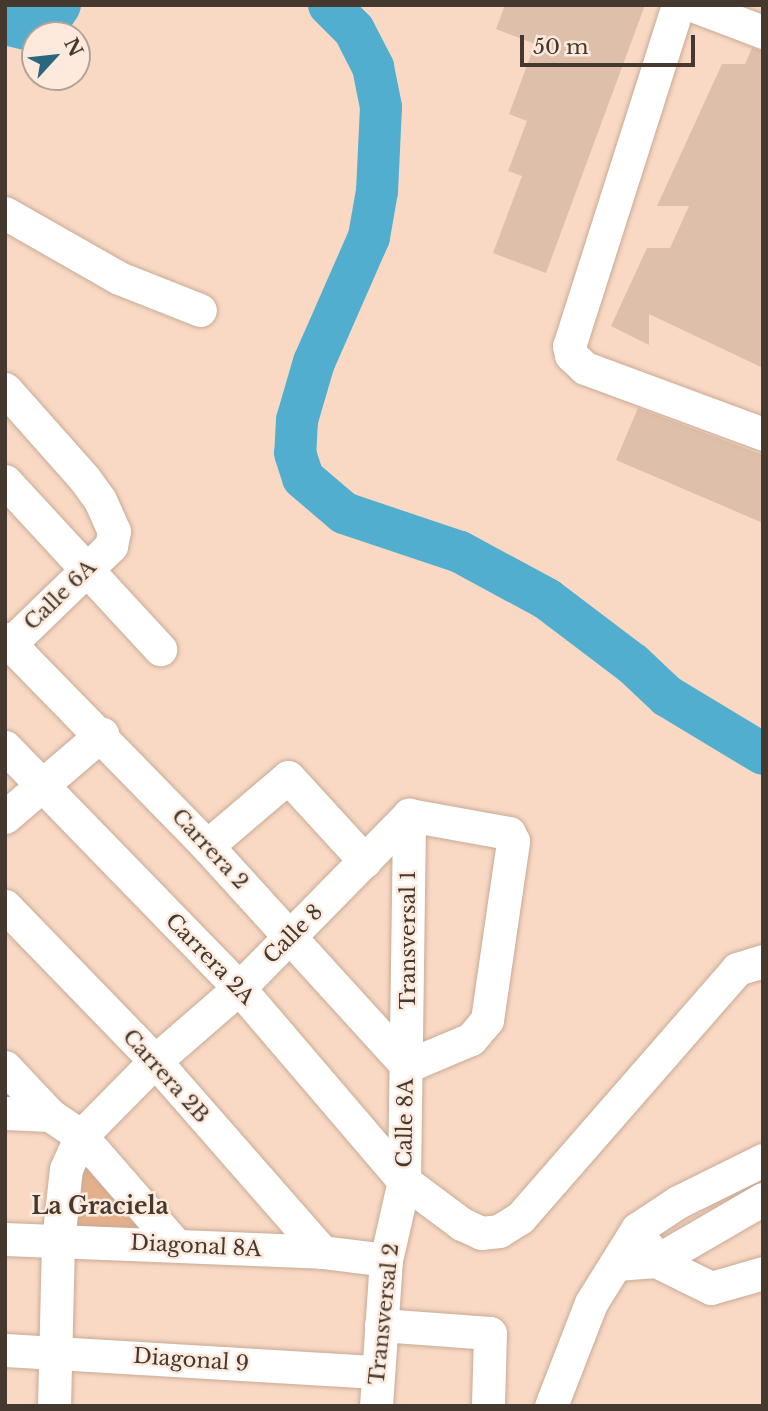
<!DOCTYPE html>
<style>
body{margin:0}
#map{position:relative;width:768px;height:1411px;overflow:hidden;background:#f9d9c4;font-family:"Libre Baskerville",serif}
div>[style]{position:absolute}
.green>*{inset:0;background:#e4b08c}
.river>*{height:42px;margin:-21px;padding:0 21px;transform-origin:21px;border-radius:21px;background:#51aecf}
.building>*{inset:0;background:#debfaa}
.roads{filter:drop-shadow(0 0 2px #c8aa95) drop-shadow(0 0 2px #c8aa95)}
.minor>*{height:33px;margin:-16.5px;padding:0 16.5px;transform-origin:16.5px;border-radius:16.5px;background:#fff}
span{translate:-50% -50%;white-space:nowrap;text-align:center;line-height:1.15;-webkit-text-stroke:5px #fdeadc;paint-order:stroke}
.street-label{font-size:21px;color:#44382f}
.neighbourhood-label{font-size:23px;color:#44382f;font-weight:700}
.frame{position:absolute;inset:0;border:7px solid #44382f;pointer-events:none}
.north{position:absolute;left:21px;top:21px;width:70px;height:70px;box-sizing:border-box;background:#fdeadc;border:2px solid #b3a397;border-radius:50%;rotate:63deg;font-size:19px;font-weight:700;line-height:28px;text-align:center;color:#44382f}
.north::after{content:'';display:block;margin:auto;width:24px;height:32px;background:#28677d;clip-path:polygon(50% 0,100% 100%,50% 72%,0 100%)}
.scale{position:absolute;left:520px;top:35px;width:175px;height:32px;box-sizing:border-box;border:4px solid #44382f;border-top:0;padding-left:9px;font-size:21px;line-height:24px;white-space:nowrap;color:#44382f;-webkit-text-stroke:5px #fdeadc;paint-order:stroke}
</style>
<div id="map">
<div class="green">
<i style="clip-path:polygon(81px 1136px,175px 1244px,58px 1241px)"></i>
</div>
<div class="river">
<i style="left:329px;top:5px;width:35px;rotate:45deg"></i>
<i style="left:354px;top:30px;width:42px;rotate:62.8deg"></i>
<i style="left:373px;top:67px;width:41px;rotate:78.7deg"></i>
<i style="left:381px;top:107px;width:84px;rotate:92.7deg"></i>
<i style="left:377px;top:191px;width:47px;rotate:99.9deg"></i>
<i style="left:369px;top:237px;width:137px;rotate:113.7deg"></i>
<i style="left:314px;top:362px;width:60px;rotate:106.3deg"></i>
<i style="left:297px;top:420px;width:33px;rotate:93deg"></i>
<i style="left:295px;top:453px;width:26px;rotate:72deg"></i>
<i style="left:303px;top:478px;width:54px;rotate:40.5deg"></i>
<i style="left:344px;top:513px;width:122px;rotate:18.6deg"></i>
<i style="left:460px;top:552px;width:99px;rotate:28.4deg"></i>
<i style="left:547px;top:599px;width:108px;rotate:37.1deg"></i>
<i style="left:633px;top:664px;width:47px;rotate:43.3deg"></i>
<i style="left:667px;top:696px;width:112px;rotate:31.1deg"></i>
<i style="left:5px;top:24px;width:23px;rotate:13deg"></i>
<i style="left:27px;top:29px;width:28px;rotate:-26deg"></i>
<i style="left:52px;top:17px;width:14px;rotate:-56deg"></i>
</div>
<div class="building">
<i style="clip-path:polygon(505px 5px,645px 5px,546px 273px,493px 253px,522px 176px,508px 171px,527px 121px,509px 114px,535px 44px,496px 29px)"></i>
<i style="clip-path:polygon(752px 48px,763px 51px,763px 368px,649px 314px,649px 345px,611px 326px,647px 248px,670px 248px,689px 206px,657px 206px,722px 64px,745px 64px)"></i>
<i style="clip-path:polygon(638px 408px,763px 455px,763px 523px,616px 460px)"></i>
</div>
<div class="roads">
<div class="minor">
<i style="left:678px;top:5px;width:358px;rotate:107.7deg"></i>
<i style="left:569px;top:346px;width:9px;rotate:77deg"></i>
<i style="left:571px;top:355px;width:19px;rotate:43deg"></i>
<i style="left:585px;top:368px;width:190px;rotate:20.3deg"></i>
<i style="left:692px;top:5px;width:76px;rotate:20.8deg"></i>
<i style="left:5px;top:213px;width:131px;rotate:29.7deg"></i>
<i style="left:119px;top:278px;width:87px;rotate:21.6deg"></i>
<i style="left:5px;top:389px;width:119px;rotate:48.4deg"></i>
<i style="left:84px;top:478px;width:27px;rotate:54deg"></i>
<i style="left:100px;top:500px;width:34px;rotate:66deg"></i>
<i style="left:114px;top:531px;width:15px;rotate:101deg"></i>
<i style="left:111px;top:546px;width:141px;rotate:135.9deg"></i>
<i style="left:5px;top:481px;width:229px;rotate:47.3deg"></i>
<i style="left:5px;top:639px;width:289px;rotate:45.7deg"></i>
<i style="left:207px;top:846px;width:297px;rotate:47.7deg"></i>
<i style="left:5px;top:747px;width:336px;rotate:45.8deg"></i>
<i style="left:239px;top:988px;width:254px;rotate:49.5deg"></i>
<i style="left:404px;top:1181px;width:72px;rotate:36.6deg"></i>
<i style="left:462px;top:1224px;width:21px;rotate:25deg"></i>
<i style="left:481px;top:1233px;width:18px;rotate:-6deg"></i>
<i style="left:499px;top:1231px;width:25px;rotate:-32deg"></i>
<i style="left:520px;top:1218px;width:330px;rotate:-48.9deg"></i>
<i style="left:737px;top:969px;width:27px;rotate:-17deg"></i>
<i style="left:5px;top:817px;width:128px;rotate:-40.6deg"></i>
<i style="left:207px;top:846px;width:106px;rotate:-40.4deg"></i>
<i style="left:288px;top:777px;width:114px;rotate:47.5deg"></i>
<i style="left:5px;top:906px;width:216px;rotate:45.9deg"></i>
<i style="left:155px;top:1061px;width:254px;rotate:48.8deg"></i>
<i style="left:407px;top:1066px;width:69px;rotate:-22.9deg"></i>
<i style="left:471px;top:1039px;width:25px;rotate:-50deg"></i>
<i style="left:487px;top:1020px;width:181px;rotate:-81.7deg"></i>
<i style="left:513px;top:841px;width:9px;rotate:-117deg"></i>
<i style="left:509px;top:833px;width:102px;rotate:-169.8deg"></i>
<i style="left:5px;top:1067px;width:66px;rotate:46.8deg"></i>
<i style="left:50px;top:1115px;width:37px;rotate:34deg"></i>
<i style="left:81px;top:1136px;width:143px;rotate:49deg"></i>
<i style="left:5px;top:1113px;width:45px;rotate:2.5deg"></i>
<i style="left:5px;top:1239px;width:317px;rotate:2.3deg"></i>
<i style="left:322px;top:1252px;width:64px;rotate:7.1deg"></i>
<i style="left:648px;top:1247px;width:16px;rotate:60deg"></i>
<i style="left:656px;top:1261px;width:61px;rotate:26.1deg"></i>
<i style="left:711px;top:1288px;width:54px;rotate:-16.1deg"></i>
<i style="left:616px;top:1264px;width:40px;rotate:-4.3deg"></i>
<i style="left:656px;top:1261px;width:124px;rotate:-30.1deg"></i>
<i style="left:381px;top:1325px;width:109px;rotate:4.2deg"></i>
<i style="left:490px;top:1333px;width:73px;rotate:91.6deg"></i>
<i style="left:5px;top:1350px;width:373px;rotate:3.4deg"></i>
<i style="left:54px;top:1406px;width:165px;rotate:-88.6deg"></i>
<i style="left:58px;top:1241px;width:72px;rotate:-83.7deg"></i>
<i style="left:66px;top:1169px;width:36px;rotate:-66deg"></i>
<i style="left:81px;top:1136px;width:105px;rotate:-45.4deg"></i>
<i style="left:155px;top:1061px;width:111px;rotate:-41deg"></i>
<i style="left:239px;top:988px;width:243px;rotate:-45.5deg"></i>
<i style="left:376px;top:1406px;width:146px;rotate:-86.1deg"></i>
<i style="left:386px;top:1260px;width:81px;rotate:-77.2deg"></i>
<i style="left:404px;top:1181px;width:366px;rotate:-89.2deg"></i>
<i style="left:551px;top:1406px;width:110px;rotate:-68.8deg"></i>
<i style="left:591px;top:1303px;width:87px;rotate:-58.1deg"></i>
<i style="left:637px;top:1229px;width:49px;rotate:-33.4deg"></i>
<i style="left:678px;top:1202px;width:95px;rotate:-26.3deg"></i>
</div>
</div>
<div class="street-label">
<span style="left:60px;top:595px;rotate:-44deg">Calle 6A</span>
<span style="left:210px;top:849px;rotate:47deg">Carrera 2</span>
<span style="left:293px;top:934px;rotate:-45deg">Calle 8</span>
<span style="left:408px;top:940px;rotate:-90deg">Transversal 1</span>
<span style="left:210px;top:959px;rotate:46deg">Carrera 2A</span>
<span style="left:166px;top:1076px;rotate:48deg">Carrera 2B</span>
<span style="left:405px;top:1123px;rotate:-89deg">Calle 8A</span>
<span style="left:196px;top:1246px;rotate:3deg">Diagonal 8A</span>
<span style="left:384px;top:1314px;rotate:-84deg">Transversal 2</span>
<span style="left:191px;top:1360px;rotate:4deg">Diagonal 9</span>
</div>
<div class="neighbourhood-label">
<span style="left:100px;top:1206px">La Graciela</span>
</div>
<div class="frame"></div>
<div class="north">N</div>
<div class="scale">50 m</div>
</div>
